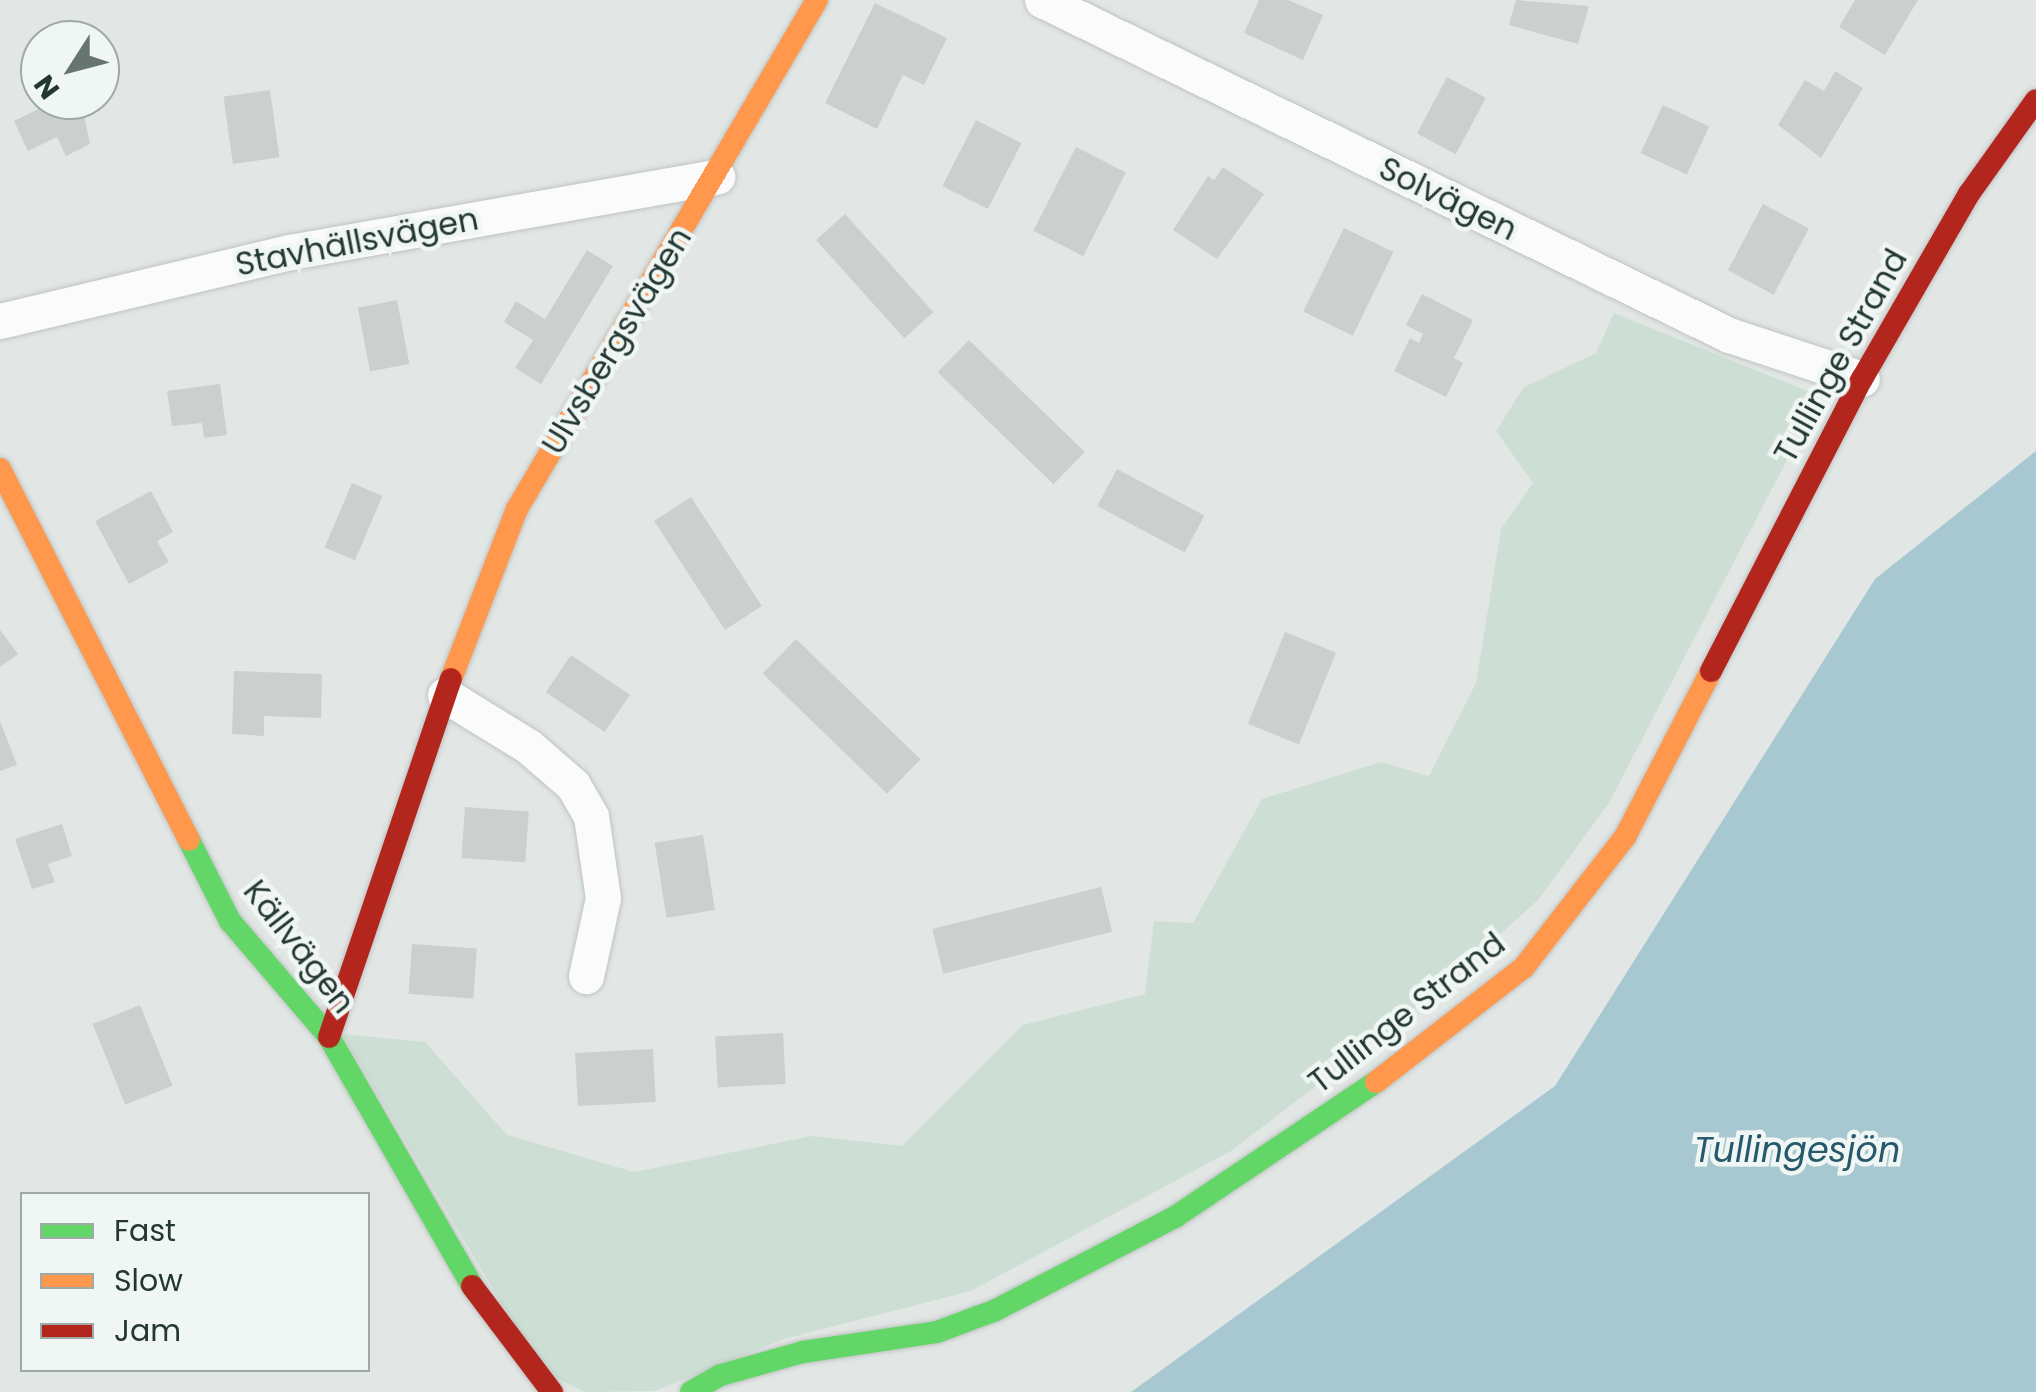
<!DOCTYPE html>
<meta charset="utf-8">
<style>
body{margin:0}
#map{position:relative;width:2036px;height:1392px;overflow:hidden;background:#e2e7e5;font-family:Poppins,sans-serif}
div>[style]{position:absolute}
.green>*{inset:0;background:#cddfd4}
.water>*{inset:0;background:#a8c8d1}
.building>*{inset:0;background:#cbd0ce;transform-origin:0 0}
.roads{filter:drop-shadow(0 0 2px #bfc4c2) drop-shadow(0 0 2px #bfc4c2)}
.street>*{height:35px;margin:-17.5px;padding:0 17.5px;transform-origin:17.5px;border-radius:17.5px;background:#fbfbfb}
.fast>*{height:22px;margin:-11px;padding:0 11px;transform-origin:11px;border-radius:11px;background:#63d668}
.slow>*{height:22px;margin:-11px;padding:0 11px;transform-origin:11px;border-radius:11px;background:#ff974d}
.jam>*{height:22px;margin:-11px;padding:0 11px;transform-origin:11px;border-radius:11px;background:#b3261e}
span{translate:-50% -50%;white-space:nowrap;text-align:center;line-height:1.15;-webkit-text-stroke:9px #f0f6f4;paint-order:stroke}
.street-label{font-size:32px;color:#233733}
.water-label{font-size:35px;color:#25596b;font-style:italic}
.legend{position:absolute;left:20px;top:1192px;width:350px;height:180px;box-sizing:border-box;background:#f0f6f4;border:2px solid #9eaaa7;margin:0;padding:12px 18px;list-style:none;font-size:30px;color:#233733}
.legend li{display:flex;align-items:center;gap:20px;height:50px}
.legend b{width:50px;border:2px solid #9eaaa7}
.north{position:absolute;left:20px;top:20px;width:100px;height:100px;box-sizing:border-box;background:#f0f6f4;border:2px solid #9eaaa7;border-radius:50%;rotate:234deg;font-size:28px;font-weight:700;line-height:40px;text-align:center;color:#233733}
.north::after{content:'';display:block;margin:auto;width:35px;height:45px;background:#667571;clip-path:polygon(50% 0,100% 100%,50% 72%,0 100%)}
</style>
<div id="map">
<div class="green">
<i style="clip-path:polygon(1614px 313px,1820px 396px,1609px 803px,1538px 900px,1422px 1005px,1231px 1151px,971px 1291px,784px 1339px,655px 1391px,584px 1392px,541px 1370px,342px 1034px,425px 1042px,507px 1135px,634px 1172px,812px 1136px,902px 1146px,1023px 1025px,1145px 994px,1154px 921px,1193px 923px,1262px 799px,1381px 762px,1429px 776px,1476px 683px,1501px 529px,1533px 483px,1496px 431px,1524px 387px,1596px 353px)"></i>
</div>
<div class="water">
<i style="clip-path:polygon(2036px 451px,2036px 1392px,1131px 1392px,1555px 1086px,1875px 579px)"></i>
</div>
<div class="building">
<i style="clip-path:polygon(1259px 0,1288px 0,1323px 15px,1303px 60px,1244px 33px)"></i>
<i style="clip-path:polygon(1516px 0,1589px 6px,1578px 44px,1509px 25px)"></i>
<i style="clip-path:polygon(1855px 0,1918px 0,1885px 55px,1839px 27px)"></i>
<i style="clip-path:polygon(875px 3px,947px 38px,924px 85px,903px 75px,877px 129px,825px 103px)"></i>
<i style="clip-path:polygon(1835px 71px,1863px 88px,1821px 158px,1778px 125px,1805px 80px,1824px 91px)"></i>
<i style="left:1447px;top:77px;width:44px;height:64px;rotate:28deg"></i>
<i style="left:270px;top:90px;width:68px;height:47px;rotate:82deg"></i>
<i style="clip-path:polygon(57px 100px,69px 100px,74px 109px,82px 106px,90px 144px,66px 156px,57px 137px,28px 151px,14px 121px)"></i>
<i style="left:1663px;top:105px;width:51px;height:53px;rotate:25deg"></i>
<i style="left:976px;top:120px;width:51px;height:74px;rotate:27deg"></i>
<i style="left:1076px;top:147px;width:56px;height:94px;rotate:27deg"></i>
<i style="clip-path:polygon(1223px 167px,1264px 194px,1217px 259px,1173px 230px,1208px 176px,1214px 180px)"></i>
<i style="left:1763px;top:204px;width:52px;height:75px;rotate:28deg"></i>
<i style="left:845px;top:214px;width:132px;height:39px;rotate:48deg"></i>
<i style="left:1344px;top:228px;width:55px;height:93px;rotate:26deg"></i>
<i style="clip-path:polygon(587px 250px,613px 266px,541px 384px,515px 368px,533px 340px,504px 322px,516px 301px,545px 319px)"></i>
<i style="clip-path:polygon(1422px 294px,1473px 320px,1454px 358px,1463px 363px,1446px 397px,1394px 371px,1410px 338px,1419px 343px,1423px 334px,1406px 325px)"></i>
<i style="left:397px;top:300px;width:65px;height:40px;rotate:79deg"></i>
<i style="left:969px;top:340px;width:161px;height:45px;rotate:44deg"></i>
<i style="clip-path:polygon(220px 384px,227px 435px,204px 438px,202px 423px,172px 426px,167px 391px)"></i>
<i style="left:1117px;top:469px;width:99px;height:42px;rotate:28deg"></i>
<i style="left:352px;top:483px;width:33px;height:70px;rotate:23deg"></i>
<i style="clip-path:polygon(151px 491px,173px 532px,157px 541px,169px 562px,129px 584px,95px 521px)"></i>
<i style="left:691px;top:497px;width:130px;height:44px;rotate:57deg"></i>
<i style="clip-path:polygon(0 630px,18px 654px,0 667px)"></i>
<i style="left:1285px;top:632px;width:55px;height:99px;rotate:22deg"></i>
<i style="left:796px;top:639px;width:173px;height:48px;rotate:44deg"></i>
<i style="left:571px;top:655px;width:71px;height:45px;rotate:34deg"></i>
<i style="clip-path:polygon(234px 671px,322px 674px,321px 718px,264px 716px,264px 736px,232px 734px)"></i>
<i style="clip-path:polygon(0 721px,17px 765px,0 771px)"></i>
<i style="left:465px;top:807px;width:64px;height:51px;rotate:4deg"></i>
<i style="clip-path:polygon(62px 824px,72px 856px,48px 864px,55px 882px,32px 889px,15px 839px)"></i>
<i style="left:703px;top:835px;width:76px;height:49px;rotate:81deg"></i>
<i style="left:1101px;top:887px;width:46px;height:174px;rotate:76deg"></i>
<i style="left:412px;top:944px;width:65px;height:50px;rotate:4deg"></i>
<i style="left:140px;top:1005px;width:87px;height:51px;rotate:68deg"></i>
<i style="left:783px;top:1033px;width:51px;height:68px;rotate:87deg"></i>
<i style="left:653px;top:1049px;width:53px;height:78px;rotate:87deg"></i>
</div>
<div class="roads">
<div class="street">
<i style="left:1042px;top:0;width:764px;rotate:26deg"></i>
<i style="left:1729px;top:335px;width:140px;rotate:18.3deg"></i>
<i style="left:0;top:321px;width:298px;rotate:-13.4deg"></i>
<i style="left:290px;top:252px;width:434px;rotate:-10deg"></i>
<i style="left:445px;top:695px;width:97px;rotate:31.6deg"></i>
<i style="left:528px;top:746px;width:60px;rotate:40.9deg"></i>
<i style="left:573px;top:785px;width:36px;rotate:60deg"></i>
<i style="left:591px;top:816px;width:83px;rotate:81.7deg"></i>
<i style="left:603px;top:898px;width:80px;rotate:102.3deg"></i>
</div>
<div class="fast">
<i style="left:189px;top:840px;width:91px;rotate:63.2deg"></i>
<i style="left:230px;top:921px;width:153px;rotate:49.5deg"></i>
<i style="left:329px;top:1037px;width:287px;rotate:60.1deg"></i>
<i style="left:691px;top:1392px;width:34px;rotate:-30deg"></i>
<i style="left:721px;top:1375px;width:85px;rotate:-15.7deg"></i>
<i style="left:803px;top:1352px;width:135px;rotate:-8.5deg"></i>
<i style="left:937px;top:1332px;width:63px;rotate:-20.4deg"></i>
<i style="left:996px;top:1310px;width:202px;rotate:-27.5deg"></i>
<i style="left:1175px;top:1217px;width:242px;rotate:-33.9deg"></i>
</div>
<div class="slow">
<i style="left:0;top:469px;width:416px;rotate:63deg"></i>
<i style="left:451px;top:679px;width:182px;rotate:-68.8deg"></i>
<i style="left:517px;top:509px;width:591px;rotate:-59.49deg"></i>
<i style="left:1376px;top:1082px;width:187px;rotate:-37.8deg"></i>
<i style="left:1524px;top:967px;width:165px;rotate:-52.2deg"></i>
<i style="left:1625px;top:837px;width:187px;rotate:-62.6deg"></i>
</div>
<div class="jam">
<i style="left:1711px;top:671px;width:329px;rotate:-62.7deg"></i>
<i style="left:1862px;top:379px;width:214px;rotate:-60deg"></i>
<i style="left:1969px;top:194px;width:115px;rotate:-54.5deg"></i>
<i style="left:329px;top:1037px;width:378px;rotate:-71.2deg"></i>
<i style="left:472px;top:1286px;width:133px;rotate:53deg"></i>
</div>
</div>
<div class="street-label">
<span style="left:1448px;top:199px;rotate:26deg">Solvägen</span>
<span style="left:357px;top:242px;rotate:-11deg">Stavhällsvägen</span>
<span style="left:617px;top:341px;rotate:-59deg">Ulvsbergsvägen</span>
<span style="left:1841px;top:356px;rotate:-61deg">Tullinge Strand</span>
<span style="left:299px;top:947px;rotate:52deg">Källvägen</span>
<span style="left:1407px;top:1013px;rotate:-38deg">Tullinge Strand</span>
</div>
<div class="water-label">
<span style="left:1797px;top:1150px">Tullingesjön</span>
</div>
<ul class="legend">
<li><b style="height:12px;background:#63d668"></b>Fast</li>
<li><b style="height:12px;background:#ff974d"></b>Slow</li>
<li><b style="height:12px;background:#b3261e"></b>Jam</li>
</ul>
<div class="north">N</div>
</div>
